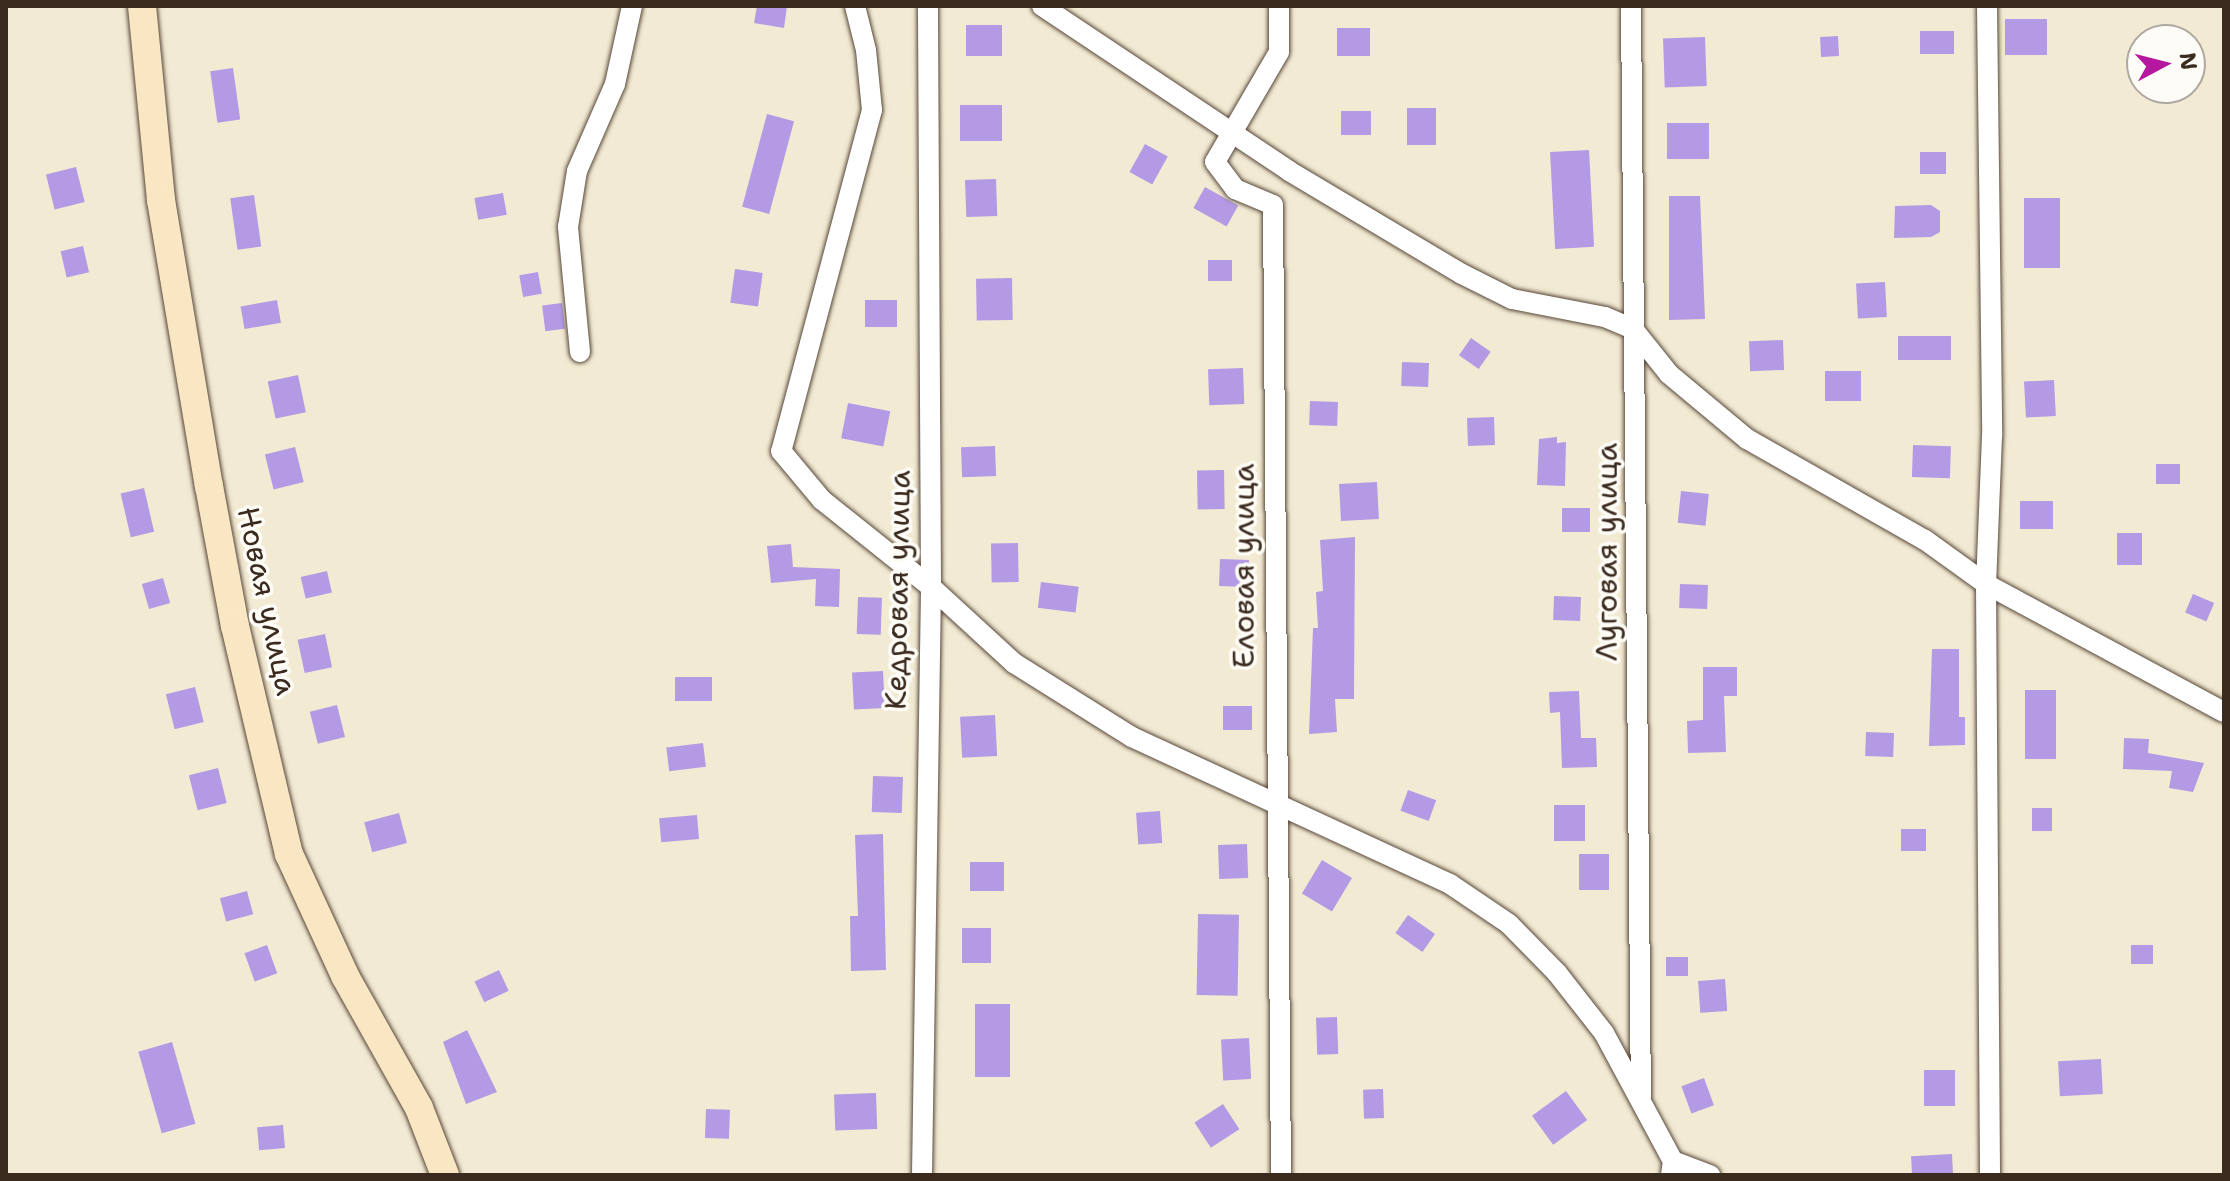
<!DOCTYPE html>
<meta charset="utf-8">
<style>
body{margin:0}
#map{position:relative;width:2230px;height:1181px;overflow:hidden;background:#f3ead3;font-family:"Shantell Sans",sans-serif}
div>[style]{position:absolute}
.building>*{inset:0;background:#b49ae4;transform-origin:0 0}
.roads{filter:drop-shadow(0 0 2px #574739) drop-shadow(0 0 2px #574739)}
.street>*{height:20px;margin:-10px;padding:0 10px;transform-origin:10px;border-radius:10px;background:#fff}
.secondary>*{height:28px;margin:-14px;padding:0 14px;transform-origin:14px;border-radius:14px;background:#f9e7c3}
span{translate:-50% -50%;white-space:nowrap;text-align:center;line-height:1.15;-webkit-text-stroke:7px #fdfcf7;paint-order:stroke}
.street-label{font-size:30px;color:#3b2a1e}
.frame{position:absolute;inset:0;border:8px solid #3b2a1e;pointer-events:none}
.north{position:absolute;left:2126px;top:24px;width:80px;height:80px;box-sizing:border-box;background:#fdfcf7;border:2px solid #afa8a0;border-radius:50%;rotate:83deg;font-size:22px;font-weight:700;line-height:32px;text-align:center;color:#3b2a1e}
.north::after{content:'';display:block;margin:auto;width:28px;height:36px;background:#b5179e;clip-path:polygon(50% 0,100% 100%,50% 72%,0 100%)}
</style>
<div id="map">
<div class="building">
<i style="clip-path:polygon(757px 6px,787px 6px,784px 28px,754px 23px)"></i>
<i style="left:2005px;top:19px;width:42px;height:36px"></i>
<i style="left:966px;top:25px;width:36px;height:31px"></i>
<i style="left:1370px;top:28px;width:28px;height:33px;rotate:90deg"></i>
<i style="left:1954px;top:31px;width:23px;height:34px;rotate:90deg"></i>
<i style="left:1838px;top:36px;width:20px;height:18px;rotate:87deg"></i>
<i style="left:1705px;top:37px;width:49px;height:42px;rotate:88deg"></i>
<i style="left:233px;top:68px;width:52px;height:23px;rotate:82deg"></i>
<i style="left:1002px;top:105px;width:36px;height:42px;rotate:90deg"></i>
<i style="left:1407px;top:108px;width:29px;height:37px"></i>
<i style="left:1371px;top:111px;width:24px;height:30px;rotate:90deg"></i>
<i style="left:767px;top:114px;width:28px;height:96px;rotate:15deg"></i>
<i style="left:1667px;top:123px;width:42px;height:36px"></i>
<i style="left:1145px;top:144px;width:26px;height:32px;rotate:29deg"></i>
<i style="left:1589px;top:150px;width:97px;height:39px;rotate:87deg"></i>
<i style="left:1920px;top:152px;width:26px;height:22px"></i>
<i style="left:76px;top:167px;width:36px;height:31px;rotate:76deg"></i>
<i style="left:996px;top:179px;width:37px;height:31px;rotate:88deg"></i>
<i style="left:1205px;top:187px;width:38px;height:24px;rotate:29deg"></i>
<i style="left:503px;top:193px;width:22px;height:29px;rotate:80deg"></i>
<i style="left:254px;top:195px;width:52px;height:24px;rotate:82deg"></i>
<i style="clip-path:polygon(1669px 196px,1700px 196px,1705px 319px,1669px 320px)"></i>
<i style="left:2060px;top:198px;width:70px;height:36px;rotate:90deg"></i>
<i style="clip-path:polygon(1931px 205px,1940px 211px,1940px 232px,1931px 237px,1894px 238px,1895px 206px)"></i>
<i style="left:83px;top:246px;width:27px;height:23px;rotate:77deg"></i>
<i style="left:1208px;top:260px;width:24px;height:21px"></i>
<i style="left:735px;top:269px;width:28px;height:34px;rotate:8deg"></i>
<i style="left:538px;top:272px;width:22px;height:19px;rotate:80deg"></i>
<i style="left:1012px;top:278px;width:42px;height:36px;rotate:89deg"></i>
<i style="left:1885px;top:282px;width:35px;height:29px;rotate:87deg"></i>
<i style="left:277px;top:300px;width:23px;height:37px;rotate:80deg"></i>
<i style="left:865px;top:300px;width:32px;height:27px"></i>
<i style="left:562px;top:303px;width:26px;height:20px;rotate:83deg"></i>
<i style="left:1898px;top:336px;width:53px;height:24px"></i>
<i style="left:1471px;top:338px;width:24px;height:21px;rotate:35deg"></i>
<i style="left:1783px;top:340px;width:30px;height:34px;rotate:88deg"></i>
<i style="left:1402px;top:362px;width:27px;height:24px;rotate:2deg"></i>
<i style="left:1243px;top:368px;width:36px;height:35px;rotate:88deg"></i>
<i style="left:1861px;top:371px;width:30px;height:36px;rotate:90deg"></i>
<i style="left:298px;top:375px;width:38px;height:31px;rotate:78deg"></i>
<i style="left:2054px;top:380px;width:36px;height:30px;rotate:87deg"></i>
<i style="left:1310px;top:401px;width:28px;height:24px;rotate:2deg"></i>
<i style="left:848px;top:403px;width:43px;height:36px;rotate:11deg"></i>
<i style="left:1494px;top:417px;width:28px;height:27px;rotate:88deg"></i>
<i style="clip-path:polygon(1557px 437px,1557px 443px,1566px 442px,1565px 486px,1537px 485px,1539px 439px)"></i>
<i style="left:1913px;top:445px;width:38px;height:32px;rotate:2deg"></i>
<i style="left:995px;top:446px;width:30px;height:34px;rotate:88deg"></i>
<i style="left:295px;top:447px;width:36px;height:31px;rotate:76deg"></i>
<i style="left:2156px;top:464px;width:24px;height:20px"></i>
<i style="left:1224px;top:470px;width:39px;height:27px;rotate:89deg"></i>
<i style="left:1377px;top:482px;width:37px;height:38px;rotate:87deg"></i>
<i style="left:144px;top:488px;width:45px;height:24px;rotate:77deg"></i>
<i style="left:1681px;top:491px;width:28px;height:32px;rotate:6deg"></i>
<i style="left:2020px;top:501px;width:33px;height:28px"></i>
<i style="left:1562px;top:508px;width:28px;height:24px"></i>
<i style="left:2142px;top:533px;width:32px;height:25px;rotate:90deg"></i>
<i style="clip-path:polygon(1355px 537px,1354px 699px,1335px 699px,1337px 732px,1309px 734px,1313px 628px,1318px 628px,1316px 592px,1323px 591px,1320px 540px)"></i>
<i style="left:1018px;top:543px;width:39px;height:27px;rotate:89deg"></i>
<i style="clip-path:polygon(791px 544px,793px 567px,840px 569px,839px 607px,815px 606px,816px 579px,771px 583px,767px 546px)"></i>
<i style="left:1220px;top:559px;width:29px;height:27px;rotate:2deg"></i>
<i style="left:327px;top:571px;width:22px;height:27px;rotate:77deg"></i>
<i style="left:163px;top:578px;width:26px;height:22px;rotate:74deg"></i>
<i style="left:1041px;top:582px;width:38px;height:26px;rotate:7deg"></i>
<i style="left:1680px;top:584px;width:28px;height:24px;rotate:2deg"></i>
<i style="left:2193px;top:594px;width:23px;height:20px;rotate:23deg"></i>
<i style="left:1554px;top:596px;width:27px;height:24px;rotate:2deg"></i>
<i style="left:858px;top:597px;width:24px;height:37px;rotate:2deg"></i>
<i style="left:325px;top:634px;width:34px;height:28px;rotate:78deg"></i>
<i style="clip-path:polygon(1932px 649px,1959px 649px,1959px 717px,1965px 717px,1965px 745px,1929px 746px)"></i>
<i style="clip-path:polygon(1703px 667px,1737px 667px,1737px 696px,1724px 696px,1726px 752px,1688px 753px,1687px 721px,1703px 720px)"></i>
<i style="left:883px;top:671px;width:37px;height:31px;rotate:87deg"></i>
<i style="left:675px;top:677px;width:37px;height:24px"></i>
<i style="left:195px;top:687px;width:36px;height:30px;rotate:76deg"></i>
<i style="left:2025px;top:690px;width:31px;height:69px"></i>
<i style="clip-path:polygon(1579px 691px,1581px 738px,1596px 738px,1597px 767px,1562px 768px,1560px 712px,1550px 713px,1549px 692px)"></i>
<i style="left:337px;top:705px;width:33px;height:28px;rotate:76deg"></i>
<i style="left:1252px;top:706px;width:24px;height:29px;rotate:90deg"></i>
<i style="left:995px;top:715px;width:41px;height:35px;rotate:87deg"></i>
<i style="left:1866px;top:732px;width:28px;height:24px;rotate:2deg"></i>
<i style="clip-path:polygon(2124px 738px,2149px 739px,2148px 753px,2204px 763px,2193px 792px,2169px 788px,2172px 771px,2123px 769px)"></i>
<i style="left:703px;top:743px;width:24px;height:37px;rotate:83deg"></i>
<i style="left:218px;top:768px;width:36px;height:30px;rotate:76deg"></i>
<i style="left:873px;top:776px;width:30px;height:36px;rotate:2deg"></i>
<i style="left:1408px;top:790px;width:30px;height:22px;rotate:20deg"></i>
<i style="left:1554px;top:805px;width:31px;height:36px"></i>
<i style="left:2032px;top:808px;width:20px;height:23px"></i>
<i style="left:1160px;top:811px;width:32px;height:24px;rotate:86deg"></i>
<i style="left:399px;top:813px;width:31px;height:36px;rotate:75deg"></i>
<i style="left:697px;top:815px;width:24px;height:38px;rotate:85deg"></i>
<i style="left:1901px;top:829px;width:25px;height:22px"></i>
<i style="clip-path:polygon(883px 834px,886px 970px,851px 971px,850px 916px,858px 916px,855px 835px)"></i>
<i style="left:1247px;top:844px;width:34px;height:29px;rotate:88deg"></i>
<i style="left:1609px;top:854px;width:36px;height:30px;rotate:90deg"></i>
<i style="left:1322px;top:860px;width:35px;height:39px;rotate:31deg"></i>
<i style="left:970px;top:862px;width:34px;height:29px"></i>
<i style="left:247px;top:891px;width:24px;height:28px;rotate:75deg"></i>
<i style="left:1198px;top:914px;width:41px;height:81px;rotate:1deg"></i>
<i style="left:1408px;top:915px;width:33px;height:22px;rotate:35deg"></i>
<i style="left:991px;top:928px;width:35px;height:29px;rotate:90deg"></i>
<i style="left:267px;top:945px;width:30px;height:24px;rotate:70deg"></i>
<i style="left:2131px;top:945px;width:22px;height:19px"></i>
<i style="left:1666px;top:957px;width:22px;height:19px"></i>
<i style="left:499px;top:970px;width:23px;height:27px;rotate:65deg"></i>
<i style="left:1725px;top:979px;width:32px;height:27px;rotate:86deg"></i>
<i style="left:975px;top:1004px;width:35px;height:73px"></i>
<i style="left:1337px;top:1017px;width:37px;height:21px;rotate:88deg"></i>
<i style="clip-path:polygon(467px 1030px,497px 1092px,466px 1104px,443px 1042px)"></i>
<i style="left:1249px;top:1038px;width:41px;height:28px;rotate:87deg"></i>
<i style="left:172px;top:1042px;width:85px;height:35px;rotate:74deg"></i>
<i style="left:2101px;top:1059px;width:35px;height:43px;rotate:87deg"></i>
<i style="left:1924px;top:1070px;width:31px;height:36px"></i>
<i style="left:1704px;top:1078px;width:29px;height:24px;rotate:70deg"></i>
<i style="left:1383px;top:1089px;width:29px;height:20px;rotate:88deg"></i>
<i style="left:1566px;top:1091px;width:36px;height:42px;rotate:54deg"></i>
<i style="left:876px;top:1093px;width:36px;height:42px;rotate:88deg"></i>
<i style="left:1223px;top:1104px;width:30px;height:34px;rotate:57deg"></i>
<i style="left:706px;top:1109px;width:24px;height:29px;rotate:2deg"></i>
<i style="left:283px;top:1125px;width:23px;height:26px;rotate:85deg"></i>
<i style="left:1952px;top:1154px;width:21px;height:41px;rotate:87deg"></i>
</div>
<div class="roads">
<div class="street">
<i style="left:855px;top:6px;width:45px;rotate:76deg"></i>
<i style="left:866px;top:50px;width:60px;rotate:84.3deg"></i>
<i style="left:872px;top:110px;width:353px;rotate:104.9deg"></i>
<i style="left:781px;top:451px;width:64px;rotate:50.1deg"></i>
<i style="left:822px;top:500px;width:139px;rotate:38.6deg"></i>
<i style="left:931px;top:587px;width:113px;rotate:42.5deg"></i>
<i style="left:1014px;top:663px;width:139px;rotate:32.1deg"></i>
<i style="left:1132px;top:737px;width:350px;rotate:24.8deg"></i>
<i style="left:1450px;top:884px;width:71px;rotate:34.1deg"></i>
<i style="left:1509px;top:924px;width:69px;rotate:45.6deg"></i>
<i style="left:1557px;top:973px;width:76px;rotate:51.9deg"></i>
<i style="left:1604px;top:1033px;width:145px;rotate:61.7deg"></i>
<i style="left:1673px;top:1161px;width:14px;rotate:98deg"></i>
<i style="left:1042px;top:6px;width:297px;rotate:33.7deg"></i>
<i style="left:1289px;top:171px;width:201px;rotate:30.8deg"></i>
<i style="left:1462px;top:274px;width:56px;rotate:26.6deg"></i>
<i style="left:1512px;top:299px;width:95px;rotate:11deg"></i>
<i style="left:1605px;top:317px;width:30px;rotate:23deg"></i>
<i style="left:1633px;top:329px;width:58px;rotate:51.3deg"></i>
<i style="left:1669px;top:374px;width:102px;rotate:39.8deg"></i>
<i style="left:1747px;top:439px;width:205px;rotate:29.6deg"></i>
<i style="left:1925px;top:540px;width:75px;rotate:35.8deg"></i>
<i style="left:1986px;top:584px;width:270px;rotate:28.3deg"></i>
<i style="left:1279px;top:6px;width:46px;rotate:90deg"></i>
<i style="left:1279px;top:52px;width:127px;rotate:120.2deg"></i>
<i style="left:1215px;top:162px;width:34px;rotate:53deg"></i>
<i style="left:1235px;top:189px;width:41px;rotate:22.8deg"></i>
<i style="left:1273px;top:205px;width:970px;rotate:89.53deg"></i>
<i style="left:1631px;top:6px;width:1092px;rotate:89.48deg"></i>
<i style="left:1987px;top:6px;width:430px;rotate:89.3deg"></i>
<i style="left:1992px;top:436px;width:148px;rotate:92.3deg"></i>
<i style="left:1986px;top:584px;width:591px;rotate:89.61deg"></i>
<i style="left:580px;top:352px;width:126px;rotate:-95.5deg"></i>
<i style="left:568px;top:227px;width:57px;rotate:-80.9deg"></i>
<i style="left:577px;top:171px;width:95px;rotate:-66.4deg"></i>
<i style="left:615px;top:84px;width:80px;rotate:-77.7deg"></i>
<i style="left:1673px;top:1161px;width:40px;rotate:21deg"></i>
<i style="left:922px;top:1175px;width:588px;rotate:-89.12deg"></i>
<i style="left:931px;top:587px;width:581px;rotate:-90.3deg"></i>
</div>
<div class="secondary">
<i style="left:142px;top:6px;width:195px;rotate:84.4deg"></i>
<i style="left:161px;top:200px;width:290px;rotate:80.5deg"></i>
<i style="left:209px;top:486px;width:142px;rotate:79.5deg"></i>
<i style="left:235px;top:626px;width:234px;rotate:76.7deg"></i>
<i style="left:289px;top:854px;width:134px;rotate:65.3deg"></i>
<i style="left:345px;top:976px;width:151px;rotate:60.7deg"></i>
<i style="left:419px;top:1108px;width:72px;rotate:68.8deg"></i>
</div>
</div>
<div class="street-label">
<span style="left:1607px;top:552px;rotate:-90deg">Луговая улица</span>
<span style="left:1244px;top:566px;rotate:-90deg">Еловая улица</span>
<span style="left:898px;top:590px;rotate:-89deg">Кедровая улица</span>
<span style="left:267px;top:601px;rotate:78deg">Новая улица</span>
</div>
<div class="frame"></div>
<div class="north">N</div>
</div>
